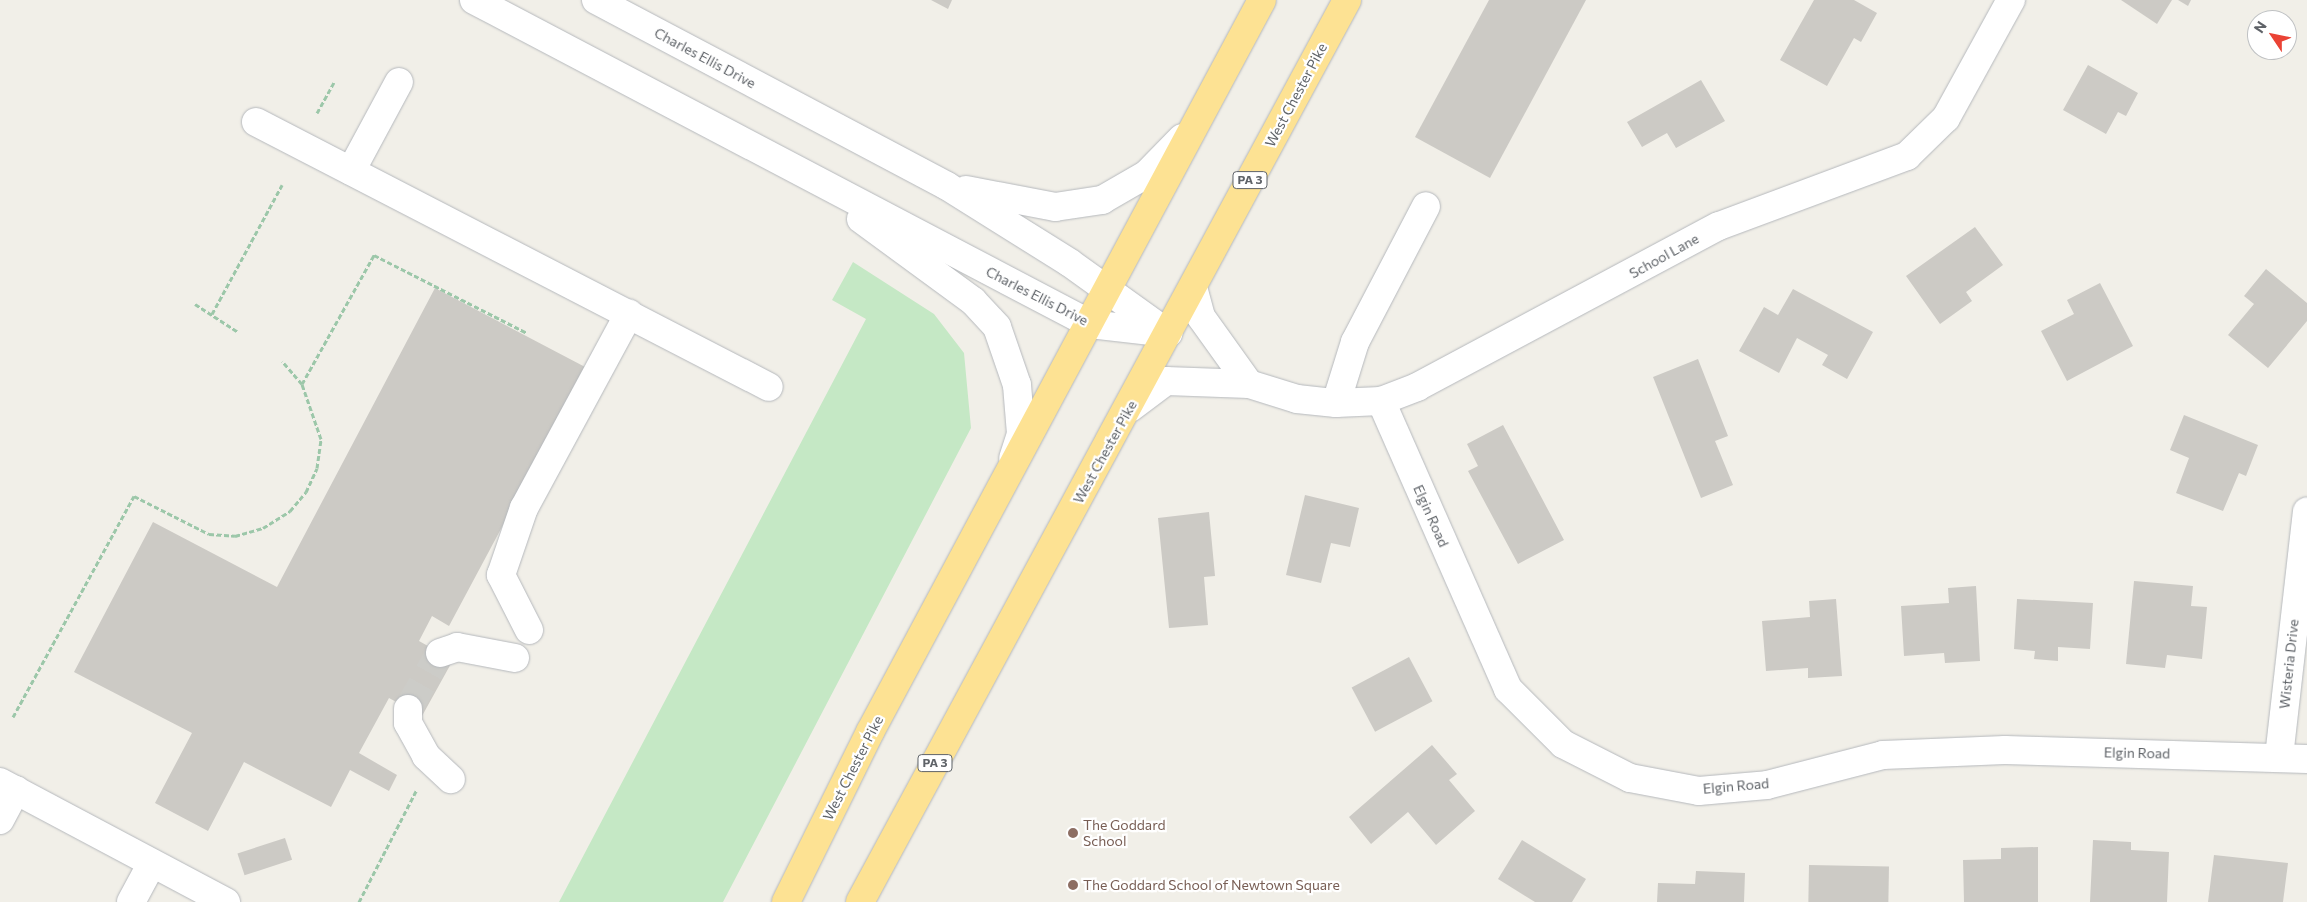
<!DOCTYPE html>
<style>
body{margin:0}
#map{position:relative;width:2307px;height:902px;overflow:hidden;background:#f1efe8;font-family:Commissioner,sans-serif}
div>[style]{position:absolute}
.green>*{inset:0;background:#c5e8c5}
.building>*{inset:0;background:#cccac5;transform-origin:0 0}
.minor-tunnel>*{height:28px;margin-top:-14px;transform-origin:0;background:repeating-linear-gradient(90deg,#ccccc8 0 28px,transparent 0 42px)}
.path>*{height:3px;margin-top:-1.5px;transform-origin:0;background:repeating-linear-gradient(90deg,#9cc7a9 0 5px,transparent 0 7.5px)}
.roads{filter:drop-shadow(0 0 1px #b5b8bc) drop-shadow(0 0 1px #b5b8bc)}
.minor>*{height:28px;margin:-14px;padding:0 14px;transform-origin:14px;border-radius:14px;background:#fff}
.highway>*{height:28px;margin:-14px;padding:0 14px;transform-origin:14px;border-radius:14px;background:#fde293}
.dots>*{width:14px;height:14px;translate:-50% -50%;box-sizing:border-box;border:2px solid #fff;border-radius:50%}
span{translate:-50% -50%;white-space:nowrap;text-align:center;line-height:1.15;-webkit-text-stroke:4.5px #fff;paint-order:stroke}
.shield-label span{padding:1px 4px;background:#fff;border:1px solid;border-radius:4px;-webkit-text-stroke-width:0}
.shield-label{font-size:12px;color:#5f6368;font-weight:700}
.street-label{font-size:14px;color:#5f6368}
.education-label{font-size:14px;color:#785e54}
.left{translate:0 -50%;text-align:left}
.north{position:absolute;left:2247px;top:10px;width:50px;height:50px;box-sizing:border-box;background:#fff;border:1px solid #bfc1c3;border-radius:50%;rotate:304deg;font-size:14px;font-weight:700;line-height:20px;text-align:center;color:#5f6368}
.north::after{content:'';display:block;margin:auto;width:18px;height:22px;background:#ea4335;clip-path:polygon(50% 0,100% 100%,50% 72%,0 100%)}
</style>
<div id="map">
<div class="green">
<i style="clip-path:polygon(853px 262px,934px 314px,964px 353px,971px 428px,723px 902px,559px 902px,866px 319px,832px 300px)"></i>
</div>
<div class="building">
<i style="clip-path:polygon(931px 0,952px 0,948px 9px)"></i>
<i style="clip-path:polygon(1489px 0,1586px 0,1490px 178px,1415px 137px)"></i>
<i style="clip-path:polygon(1814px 0,1854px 0,1877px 13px,1861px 42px,1854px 38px,1827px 86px,1780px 60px)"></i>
<i style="clip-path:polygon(2121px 0,2172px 0,2157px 24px)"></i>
<i style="clip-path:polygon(2178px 0,2191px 0,2188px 6px)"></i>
<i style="clip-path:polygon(2088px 65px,2138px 93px,2126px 116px,2118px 112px,2106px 134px,2063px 110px)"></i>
<i style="clip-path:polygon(1701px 80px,1725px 121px,1676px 148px,1667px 133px,1642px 147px,1627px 122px)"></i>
<i style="clip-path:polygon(1975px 227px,2003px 265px,1966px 292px,1972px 301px,1940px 324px,1906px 276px)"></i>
<i style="clip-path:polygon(2266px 269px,2307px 303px,2307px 321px,2268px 368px,2228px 335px,2254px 304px,2244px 296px)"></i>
<i style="clip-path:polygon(2100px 283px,2133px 346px,2067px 381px,2041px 331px,2074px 314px,2067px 300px)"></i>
<i style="clip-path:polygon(435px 288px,587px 368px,449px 626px,432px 616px,419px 641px,453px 660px,422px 716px,389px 698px,359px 753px,397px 775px,389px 791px,350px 770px,331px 807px,244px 762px,208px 831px,155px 803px,192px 733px,74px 672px,153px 522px,277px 587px)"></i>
<i style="clip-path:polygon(1793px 289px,1873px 332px,1847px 379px,1822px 365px,1828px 355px,1797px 338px,1779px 373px,1739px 351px,1764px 307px,1778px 315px)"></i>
<i style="clip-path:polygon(1698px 359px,1728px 436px,1715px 441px,1733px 485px,1701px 498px,1653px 377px)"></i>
<i style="clip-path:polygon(2184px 415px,2258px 445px,2246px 476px,2239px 473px,2223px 511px,2176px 493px,2189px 458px,2170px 450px)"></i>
<i style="clip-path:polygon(1503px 425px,1564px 540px,1518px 564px,1468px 471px,1478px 466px,1467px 444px)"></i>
<i style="clip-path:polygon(1305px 495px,1359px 508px,1350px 547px,1331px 543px,1321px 583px,1286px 575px)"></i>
<i style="clip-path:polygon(1209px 512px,1215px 576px,1204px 577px,1208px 625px,1169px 628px,1158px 518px)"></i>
<i style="clip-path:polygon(2134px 581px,2193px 586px,2191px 606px,2207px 607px,2202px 659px,2167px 655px,2165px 668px,2126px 664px)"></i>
<i style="clip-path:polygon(1976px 586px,1980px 661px,1945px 663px,1944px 653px,1904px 656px,1901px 606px,1949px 603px,1948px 588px)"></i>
<i style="clip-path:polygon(1836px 599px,1842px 676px,1808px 678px,1808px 668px,1766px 671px,1762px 621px,1810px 617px,1809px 601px)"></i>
<i style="clip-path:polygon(2017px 599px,2093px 603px,2090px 649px,2058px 647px,2058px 661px,2034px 659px,2035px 651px,2014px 649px)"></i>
<i style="left:1409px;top:657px;width:50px;height:65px;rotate:62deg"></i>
<i style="clip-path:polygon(1432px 745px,1457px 774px,1449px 780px,1475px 811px,1436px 845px,1408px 812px,1371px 844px,1349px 817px)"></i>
<i style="left:285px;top:838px;width:23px;height:50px;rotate:72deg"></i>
<i style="clip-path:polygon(1522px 840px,1586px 879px,1572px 902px,1535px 902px,1498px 879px)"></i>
<i style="clip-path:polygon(2093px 840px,2131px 842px,2131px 850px,2169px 852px,2167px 902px,2090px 902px)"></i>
<i style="clip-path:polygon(2038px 847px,2038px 902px,1964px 902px,1963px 860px,2001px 859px,2001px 848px)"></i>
<i style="clip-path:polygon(2214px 855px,2288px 863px,2283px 902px,2208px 902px)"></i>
<i style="left:1809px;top:865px;width:80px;height:37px;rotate:1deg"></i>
<i style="clip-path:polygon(1696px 871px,1745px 873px,1744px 902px,1657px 902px,1658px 883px,1695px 884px)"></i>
</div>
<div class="minor-tunnel">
<i style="left:408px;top:709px;width:64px;rotate:-60.3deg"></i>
</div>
<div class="path">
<i style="left:317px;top:113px;width:35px;rotate:-61deg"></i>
<i style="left:195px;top:304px;width:51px;rotate:33.1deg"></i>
<i style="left:212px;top:314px;width:147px;rotate:-61.5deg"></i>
<i style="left:302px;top:384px;width:148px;rotate:-60.8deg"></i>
<i style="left:374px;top:255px;width:172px;rotate:27deg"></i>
<i style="left:13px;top:717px;width:252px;rotate:-61.3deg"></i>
<i style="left:134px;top:496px;width:84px;rotate:26.9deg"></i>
<i style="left:209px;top:534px;width:26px;rotate:4deg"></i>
<i style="left:235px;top:536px;width:29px;rotate:-16deg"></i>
<i style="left:263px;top:528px;width:32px;rotate:-32deg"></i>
<i style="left:290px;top:511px;width:25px;rotate:-50deg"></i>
<i style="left:306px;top:492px;width:26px;rotate:-65deg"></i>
<i style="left:317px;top:468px;width:29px;rotate:-82deg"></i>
<i style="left:321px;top:439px;width:58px;rotate:-109.1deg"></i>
<i style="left:302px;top:384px;width:30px;rotate:-131deg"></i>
<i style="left:359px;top:902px;width:127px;rotate:-62.8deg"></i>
</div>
<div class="roads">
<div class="minor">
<i style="left:474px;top:0;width:696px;rotate:27.74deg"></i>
<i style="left:1090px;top:324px;width:79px;rotate:6.6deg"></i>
<i style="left:596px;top:0;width:397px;rotate:27.9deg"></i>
<i style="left:947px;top:186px;width:145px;rotate:32deg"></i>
<i style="left:1070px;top:263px;width:118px;rotate:35.7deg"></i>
<i style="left:256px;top:122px;width:577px;rotate:27.32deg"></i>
<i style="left:351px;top:171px;width:101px;rotate:-61.7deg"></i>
<i style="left:966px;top:190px;width:91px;rotate:10.8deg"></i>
<i style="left:1055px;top:207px;width:48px;rotate:-8.5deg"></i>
<i style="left:1102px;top:200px;width:52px;rotate:-30deg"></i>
<i style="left:1147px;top:174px;width:50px;rotate:-45.8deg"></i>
<i style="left:861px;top:219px;width:139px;rotate:36.2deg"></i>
<i style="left:973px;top:301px;width:35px;rotate:47deg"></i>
<i style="left:997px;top:327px;width:61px;rotate:71deg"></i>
<i style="left:1017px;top:385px;width:49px;rotate:85.3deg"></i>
<i style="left:1021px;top:434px;width:25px;rotate:108deg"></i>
<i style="left:1193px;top:287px;width:31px;rotate:75deg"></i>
<i style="left:1201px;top:317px;width:82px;rotate:54.4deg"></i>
<i style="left:1381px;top:401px;width:315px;rotate:66.2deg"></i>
<i style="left:1508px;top:689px;width:78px;rotate:45deg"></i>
<i style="left:1563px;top:744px;width:75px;rotate:26.9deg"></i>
<i style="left:1630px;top:778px;width:70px;rotate:10.7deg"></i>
<i style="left:1699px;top:791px;width:68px;rotate:-5deg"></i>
<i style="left:1767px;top:785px;width:120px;rotate:-14.5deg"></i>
<i style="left:1883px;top:755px;width:122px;rotate:-2.3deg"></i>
<i style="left:2005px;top:750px;width:302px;rotate:1.7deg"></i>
<i style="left:1336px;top:403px;width:64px;rotate:-72.7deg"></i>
<i style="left:1355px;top:342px;width:153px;rotate:-62.4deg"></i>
<i style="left:1130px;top:408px;width:45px;rotate:-36.9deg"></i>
<i style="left:1166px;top:381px;width:83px;rotate:2.1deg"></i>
<i style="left:1249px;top:384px;width:50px;rotate:17.4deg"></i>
<i style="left:1297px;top:399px;width:39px;rotate:6deg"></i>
<i style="left:1336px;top:403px;width:45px;rotate:-2.5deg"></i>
<i style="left:1381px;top:401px;width:39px;rotate:-21deg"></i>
<i style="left:1417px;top:387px;width:342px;rotate:-28.1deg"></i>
<i style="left:1719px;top:226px;width:201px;rotate:-20.4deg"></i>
<i style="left:1907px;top:156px;width:54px;rotate:-44.3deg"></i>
<i style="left:1946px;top:118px;width:135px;rotate:-61.2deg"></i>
<i style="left:529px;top:630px;width:62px;rotate:-117deg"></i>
<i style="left:501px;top:575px;width:71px;rotate:-71.1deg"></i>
<i style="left:524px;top:508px;width:221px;rotate:-61.6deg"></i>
<i style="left:440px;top:653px;width:18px;rotate:-19deg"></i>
<i style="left:457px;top:647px;width:59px;rotate:10.7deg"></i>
<i style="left:408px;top:709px;width:14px;rotate:90deg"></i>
<i style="left:408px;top:723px;width:38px;rotate:61deg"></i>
<i style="left:426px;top:756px;width:34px;rotate:43deg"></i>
<i style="left:2279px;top:757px;width:247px;rotate:-83.5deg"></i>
<i style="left:0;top:782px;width:256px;rotate:28deg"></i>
<i style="left:0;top:820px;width:34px;rotate:-62deg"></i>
<i style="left:131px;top:902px;width:44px;rotate:-61.7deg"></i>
</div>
<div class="highway">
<i style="left:786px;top:902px;width:190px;rotate:-63.7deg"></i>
<i style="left:870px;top:732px;width:830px;rotate:-61.83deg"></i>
<i style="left:860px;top:902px;width:1025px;rotate:-61.63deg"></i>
</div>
</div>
<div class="dots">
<i style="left:1073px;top:833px;background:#8d6e63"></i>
<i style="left:1073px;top:885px;background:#8d6e63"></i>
</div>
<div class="shield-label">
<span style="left:1250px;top:180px">PA 3</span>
<span style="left:935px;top:763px">PA 3</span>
</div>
<div class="street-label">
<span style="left:705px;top:58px;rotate:28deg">Charles Ellis Drive</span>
<span style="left:1296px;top:95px;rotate:-62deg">West Chester Pike</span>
<span style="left:1664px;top:256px;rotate:-29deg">School Lane</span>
<span style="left:1037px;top:296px;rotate:27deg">Charles Ellis Drive</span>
<span style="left:1105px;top:452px;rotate:-61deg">West Chester Pike</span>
<span style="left:1431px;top:516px;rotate:66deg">Elgin Road</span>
<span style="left:2289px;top:664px;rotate:-84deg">Wisteria Drive</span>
<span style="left:2137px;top:753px;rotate:1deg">Elgin Road</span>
<span style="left:853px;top:768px;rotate:-63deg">West Chester Pike</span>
<span style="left:1736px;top:786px;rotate:-5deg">Elgin Road</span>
</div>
<div class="education-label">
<span class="left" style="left:1083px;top:833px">The Goddard<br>School</span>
<span class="left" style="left:1083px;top:885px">The Goddard School of Newtown Square</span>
</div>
<div class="north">N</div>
</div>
